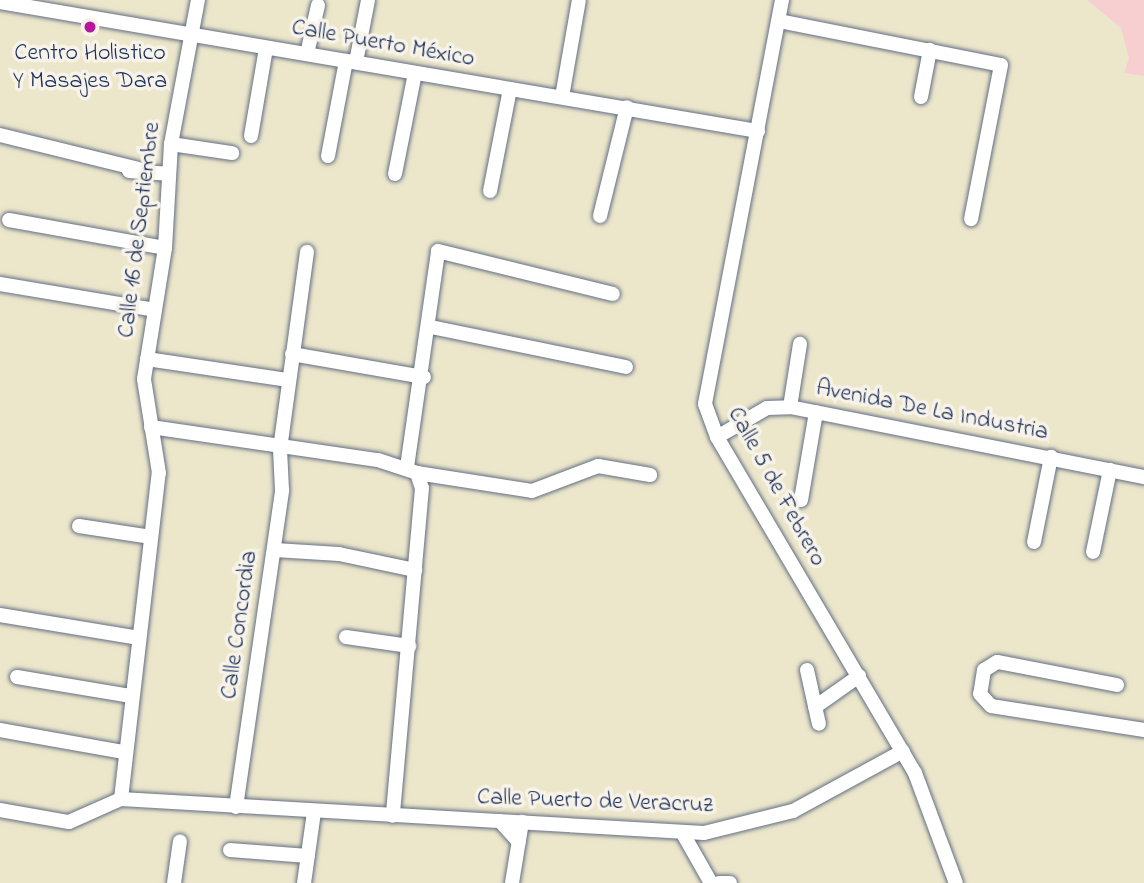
<!DOCTYPE html>
<meta charset="utf-8">
<style>
body{margin:0}
#map{position:relative;width:1144px;height:883px;overflow:hidden;background:#ece7cb;font-family:"Indie Flower",sans-serif}
div>[style]{position:absolute}
.built>*{inset:0;background:#f7cfd1}
.roads{filter:drop-shadow(0 0 2px #646f84) drop-shadow(0 0 2px #646f84)}
.minor>*{height:14px;margin:-7px;padding:0 7px;transform-origin:7px;border-radius:7px;background:#fff}
.dots>*{width:19px;height:19px;translate:-50% -50%;box-sizing:border-box;border:4px solid #f7f3e8;border-radius:50%}
span{translate:-50% -50%;white-space:nowrap;text-align:center;line-height:1.15;-webkit-text-stroke:7px #f7f3e8;paint-order:stroke}
.street-label{font-size:24px;color:#1b2f5e}
.poi-label{font-size:24px;color:#1b2f5e}
</style>
<div id="map">
<div class="built">
<i style="clip-path:polygon(1087px 0,1144px 0,1144px 76px,1124px 73px,1129px 58px,1121px 28px)"></i>
</div>
<div class="roads">
<div class="minor">
<i style="left:782px;top:0;width:411px;rotate:100.8deg"></i>
<i style="left:705px;top:404px;width:35px;rotate:70deg"></i>
<i style="left:717px;top:437px;width:390px;rotate:59.5deg"></i>
<i style="left:915px;top:773px;width:117px;rotate:69.6deg"></i>
<i style="left:0;top:2px;width:769px;rotate:9.66deg"></i>
<i style="left:779px;top:21px;width:226px;rotate:11.2deg"></i>
<i style="left:1001px;top:65px;width:157px;rotate:101deg"></i>
<i style="left:307px;top:54px;width:50px;rotate:-77.3deg"></i>
<i style="left:356px;top:62px;width:63px;rotate:-79deg"></i>
<i style="left:562px;top:97px;width:98px;rotate:-80.1deg"></i>
<i style="left:921px;top:97px;width:48px;rotate:-79.2deg"></i>
<i style="left:0;top:135px;width:142px;rotate:13.8deg"></i>
<i style="left:251px;top:136px;width:89px;rotate:-80.3deg"></i>
<i style="left:171px;top:144px;width:62px;rotate:8.4deg"></i>
<i style="left:328px;top:156px;width:97px;rotate:-79.3deg"></i>
<i style="left:129px;top:171px;width:39px;rotate:4deg"></i>
<i style="left:395px;top:174px;width:103px;rotate:-78.8deg"></i>
<i style="left:490px;top:191px;width:104px;rotate:-78.9deg"></i>
<i style="left:600px;top:216px;width:112px;rotate:-76.1deg"></i>
<i style="left:9px;top:220px;width:158px;rotate:10.2deg"></i>
<i style="left:0;top:284px;width:157px;rotate:9.5deg"></i>
<i style="left:431px;top:327px;width:199px;rotate:11.6deg"></i>
<i style="left:292px;top:354px;width:134px;rotate:9.9deg"></i>
<i style="left:147px;top:359px;width:143px;rotate:8.5deg"></i>
<i style="left:790px;top:407px;width:64px;rotate:-81deg"></i>
<i style="left:151px;top:427px;width:229px;rotate:8.3deg"></i>
<i style="left:378px;top:460px;width:41px;rotate:18.4deg"></i>
<i style="left:417px;top:473px;width:16px;rotate:72deg"></i>
<i style="left:422px;top:488px;width:329px;rotate:95.1deg"></i>
<i style="left:717px;top:437px;width:58px;rotate:-30.1deg"></i>
<i style="left:767px;top:408px;width:23px;rotate:-2deg"></i>
<i style="left:790px;top:407px;width:361px;rotate:11.2deg"></i>
<i style="left:407px;top:467px;width:218px;rotate:-81.8deg"></i>
<i style="left:438px;top:251px;width:180px;rotate:13.8deg"></i>
<i style="left:417px;top:473px;width:116px;rotate:8.9deg"></i>
<i style="left:532px;top:491px;width:71px;rotate:-20.7deg"></i>
<i style="left:598px;top:466px;width:53px;rotate:9.8deg"></i>
<i style="left:801px;top:500px;width:89px;rotate:-80.3deg"></i>
<i style="left:79px;top:526px;width:73px;rotate:8.7deg"></i>
<i style="left:1034px;top:542px;width:87px;rotate:-78.7deg"></i>
<i style="left:275px;top:550px;width:64px;rotate:3.6deg"></i>
<i style="left:339px;top:554px;width:78px;rotate:11.9deg"></i>
<i style="left:1093px;top:552px;width:84px;rotate:-78.3deg"></i>
<i style="left:0;top:615px;width:141px;rotate:9.4deg"></i>
<i style="left:346px;top:637px;width:64px;rotate:8.1deg"></i>
<i style="left:807px;top:670px;width:55px;rotate:77.5deg"></i>
<i style="left:17px;top:677px;width:116px;rotate:9.5deg"></i>
<i style="left:1117px;top:685px;width:122px;rotate:-169.1deg"></i>
<i style="left:997px;top:662px;width:15px;rotate:148deg"></i>
<i style="left:984px;top:670px;width:24px;rotate:99deg"></i>
<i style="left:980px;top:694px;width:16px;rotate:47deg"></i>
<i style="left:991px;top:706px;width:155px;rotate:8.9deg"></i>
<i style="left:815px;top:707px;width:54px;rotate:-35.2deg"></i>
<i style="left:0;top:730px;width:126px;rotate:10.1deg"></i>
<i style="left:121px;top:799px;width:328px;rotate:-83.4deg"></i>
<i style="left:159px;top:473px;width:95px;rotate:-99.1deg"></i>
<i style="left:144px;top:379px;width:133px;rotate:-80.9deg"></i>
<i style="left:165px;top:248px;width:104px;rotate:-86.7deg"></i>
<i style="left:171px;top:144px;width:147px;rotate:-79.4deg"></i>
<i style="left:236px;top:807px;width:320px;rotate:-81.7deg"></i>
<i style="left:282px;top:490px;width:41px;rotate:-92.8deg"></i>
<i style="left:280px;top:449px;width:199px;rotate:-82.2deg"></i>
<i style="left:0;top:810px;width:70px;rotate:9.9deg"></i>
<i style="left:69px;top:822px;width:57px;rotate:-23.9deg"></i>
<i style="left:121px;top:799px;width:584px;rotate:3.34deg"></i>
<i style="left:704px;top:833px;width:92px;rotate:-13.9deg"></i>
<i style="left:793px;top:811px;width:125px;rotate:-28.6deg"></i>
<i style="left:500px;top:821px;width:28px;rotate:48deg"></i>
<i style="left:682px;top:832px;width:59px;rotate:60.4deg"></i>
<i style="left:230px;top:850px;width:78px;rotate:4.4deg"></i>
<i style="left:174px;top:883px;width:42px;rotate:-81.9deg"></i>
<i style="left:304px;top:883px;width:72px;rotate:-82deg"></i>
<i style="left:512px;top:883px;width:62px;rotate:-80.7deg"></i>
<i style="left:719px;top:883px;width:11px"></i>
</div>
</div>
<div class="dots">
<i style="left:90px;top:27px;background:#b5179e"></i>
</div>
<div class="street-label">
<span style="left:383px;top:44px;rotate:10deg">Calle Puerto México</span>
<span style="left:140px;top:230px;rotate:-83deg">Calle 16 de Septiembre</span>
<span style="left:932px;top:411px;rotate:11deg">Avenida De La Industria</span>
<span style="left:776px;top:487px;rotate:61deg">Calle 5 de Febrero</span>
<span style="left:240px;top:625px;rotate:-82deg">Calle Concordia</span>
<span style="left:595px;top:802px;rotate:2deg">Calle Puerto de Veracruz</span>
</div>
<div class="poi-label">
<span style="left:90px;top:68px">Centro Holistico<br>Y Masajes Dara</span>
</div>
</div>
